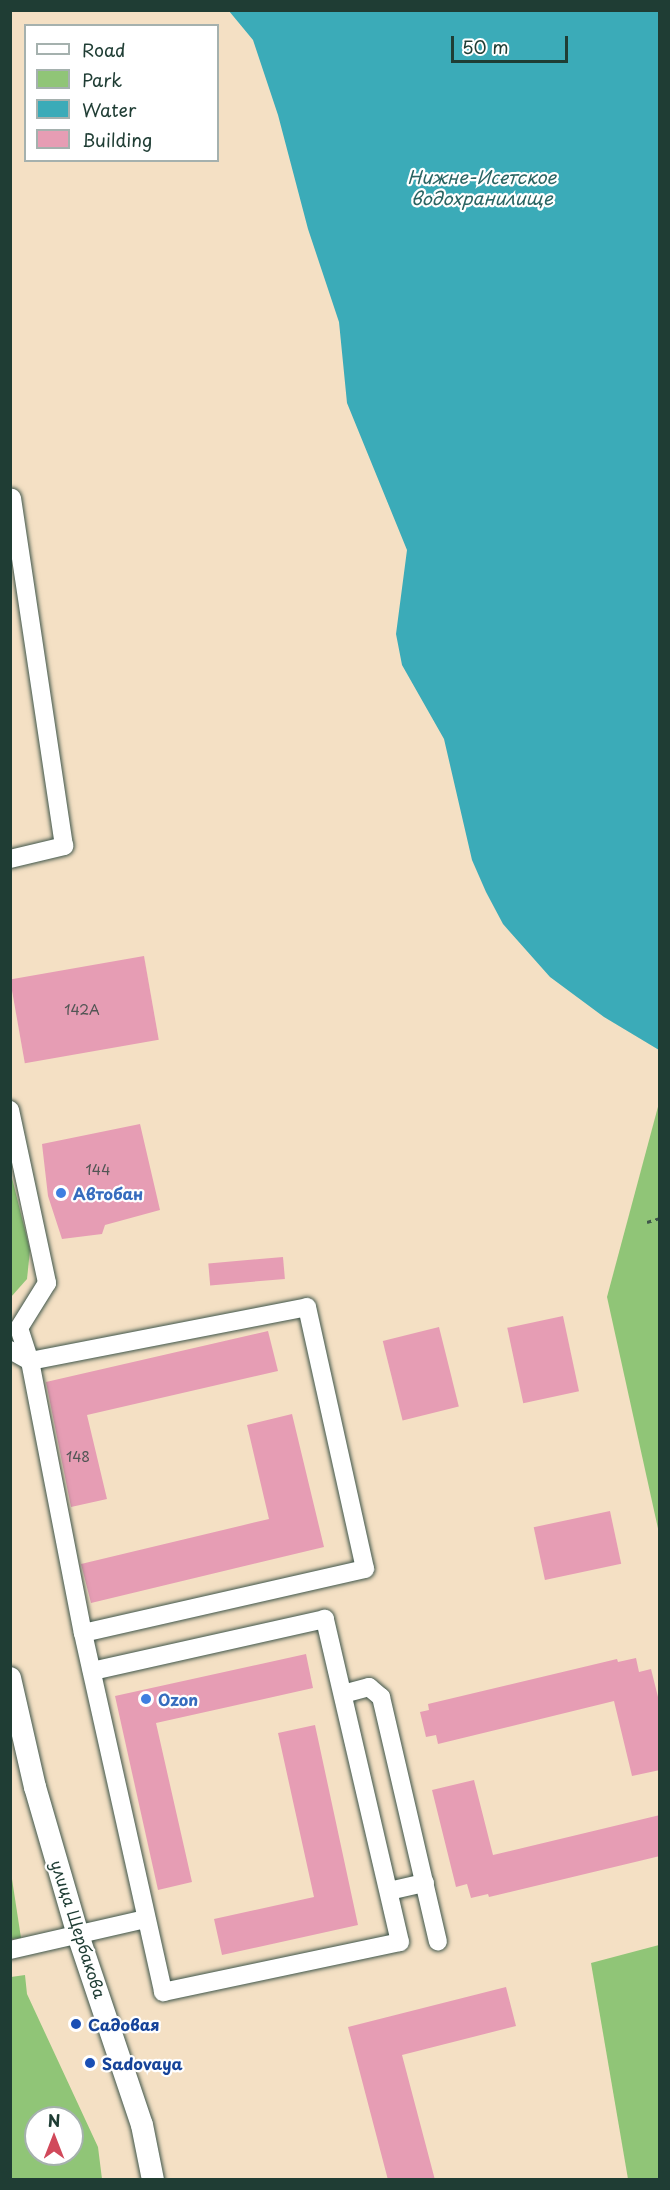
<!DOCTYPE html>
<meta charset="utf-8">
<style>
body{margin:0}
#map{position:relative;width:670px;height:2190px;overflow:hidden;background:#f4e0c4;font-family:"Playpen Sans",sans-serif}
div>[style]{position:absolute}
.green>*{inset:0;background:#90c577}
.water>*{inset:0;background:#3babb8}
.building>*{inset:0;background:#e69db4;transform-origin:0 0}
.path>*{height:3px;margin-top:-1.5px;transform-origin:0;background:repeating-linear-gradient(90deg,#3f554a 0 4.5px,transparent 0 9px)}
.roads{filter:drop-shadow(0 0 2px #3f554a) drop-shadow(0 0 2px #3f554a)}
.minor>*{height:18px;margin:-9px;padding:0 9px;transform-origin:9px;border-radius:9px;background:#fff}
.major>*{height:22px;margin:-11px;padding:0 11px;transform-origin:11px;border-radius:11px;background:#fff}
.dots>*{width:16px;height:16px;translate:-50% -50%;box-sizing:border-box;border:3px solid #fff;border-radius:50%}
span{translate:-50% -50%;white-space:nowrap;text-align:center;line-height:1.15;-webkit-text-stroke:4.5px #fff;paint-order:stroke}
.number-label{font-size:14px;color:#515554}
.number-label span{-webkit-text-stroke-width:0}
.shop-label{font-size:16px;color:#366cbe;font-weight:700}
.left{translate:0 -50%;text-align:left}
.street-label{font-size:16px;color:#1f3d34}
.transit-label{font-size:16px;color:#164399;font-weight:700}
.water-label{font-size:18px;color:#296462;font-style:italic}
.frame{position:absolute;inset:0;border:12px solid #1f3d34;pointer-events:none}
.legend{position:absolute;left:24px;top:24px;width:195px;height:138px;box-sizing:border-box;background:#fff;border:2px solid #a5b1ae;margin:0;padding:8px 10px;list-style:none;font-size:18px;color:#1f3d34}
.legend li{display:flex;align-items:center;gap:12px;height:30px}
.legend b{width:30px;border:2px solid #a5b1ae}
.north{position:absolute;left:24px;top:2106px;width:60px;height:60px;box-sizing:border-box;background:#fff;border:2px solid #a5b1ae;border-radius:50%;rotate:0deg;font-size:16px;font-weight:700;line-height:24px;text-align:center;color:#1f3d34}
.north::after{content:'';display:block;margin:auto;width:21px;height:27px;background:#d1495b;clip-path:polygon(50% 0,100% 100%,50% 72%,0 100%)}
.scale{position:absolute;left:451px;top:36px;width:117px;height:27px;box-sizing:border-box;border:3px solid #1f3d34;border-top:0;padding-left:8px;font-size:18px;line-height:21px;white-space:nowrap;color:#1f3d34;-webkit-text-stroke:4px #fff;paint-order:stroke}
</style>
<div id="map">
<div class="green">
<i style="clip-path:polygon(659px 1103px,659px 1533px,607px 1297px)"></i>
<i style="clip-path:polygon(10px 1170px,30px 1250px,27px 1279px,11px 1297px)"></i>
<i style="clip-path:polygon(10px 1866px,21px 1938px,11px 1939px,10px 1939px)"></i>
<i style="clip-path:polygon(659px 1945px,659px 2179px,628px 2179px,591px 1963px)"></i>
<i style="clip-path:polygon(evenodd,25px 1975px,27px 1994px,98px 2147px,102px 2179px,11px 2179px,11px 1977px,25px 1975px,36px 2118px,72px 2118px,72px 2154px,36px 2154px,36px 2118px)"></i>
</div>
<div class="water">
<i style="clip-path:polygon(229px 11px,659px 11px,659px 1050px,604px 1017px,550px 977px,503px 924px,486px 892px,472px 860px,444px 739px,402px 665px,396px 634px,407px 550px,347px 403px,339px 322px,308px 229px,278px 115px,253px 40px)"></i>
</div>
<div class="building">
<i style="left:144px;top:956px;width:85px;height:136px;rotate:80deg"></i>
<i style="clip-path:polygon(140px 1124px,160px 1210px,105px 1225px,102px 1234px,62px 1239px,48px 1196px,42px 1144px)"></i>
<i style="left:283px;top:1257px;width:22px;height:75px;rotate:85deg"></i>
<i style="left:563px;top:1316px;width:77px;height:57px;rotate:78deg"></i>
<i style="left:439px;top:1327px;width:82px;height:58px;rotate:76deg"></i>
<i style="clip-path:polygon(268px 1331px,278px 1371px,87px 1415px,107px 1499px,71px 1507px,46px 1382px)"></i>
<i style="clip-path:polygon(292px 1414px,324px 1547px,91px 1603px,81px 1564px,269px 1519px,247px 1425px)"></i>
<i style="left:610px;top:1511px;width:54px;height:78px;rotate:78deg"></i>
<i style="clip-path:polygon(306px 1654px,313px 1688px,156px 1723px,192px 1882px,158px 1890px,115px 1696px)"></i>
<i style="clip-path:polygon(636px 1658px,639px 1672px,651px 1669px,660px 1705px,660px 1770px,632px 1776px,614px 1701px,438px 1744px,436px 1735px,426px 1737px,420px 1712px,429px 1710px,428px 1704px,617px 1659px,618px 1662px)"></i>
<i style="clip-path:polygon(315px 1725px,358px 1925px,222px 1955px,214px 1919px,314px 1897px,278px 1733px)"></i>
<i style="clip-path:polygon(474px 1780px,493px 1855px,660px 1815px,660px 1856px,489px 1897px,488px 1894px,471px 1898px,467px 1884px,456px 1887px,432px 1790px)"></i>
<i style="clip-path:polygon(506px 1987px,516px 2026px,402px 2055px,435px 2180px,388px 2180px,348px 2027px)"></i>
</div>
<div class="path">
<i style="left:647px;top:1222px;width:14px;rotate:-17deg"></i>
</div>
<div class="roads">
<div class="minor">
<i style="left:10px;top:859px;width:56px;rotate:-13.5deg"></i>
<i style="left:64px;top:846px;width:352px;rotate:-98.5deg"></i>
<i style="left:10px;top:1110px;width:177px;rotate:77.9deg"></i>
<i style="left:47px;top:1283px;width:53px;rotate:121.9deg"></i>
<i style="left:19px;top:1328px;width:35px;rotate:72deg"></i>
<i style="left:30px;top:1361px;width:277px;rotate:79deg"></i>
<i style="left:83px;top:1633px;width:368px;rotate:77.4deg"></i>
<i style="left:163px;top:1992px;width:242px;rotate:-11.9deg"></i>
<i style="left:400px;top:1942px;width:332px;rotate:-103.1deg"></i>
<i style="left:325px;top:1619px;width:239px;rotate:167.4deg"></i>
<i style="left:10px;top:1350px;width:23px;rotate:29deg"></i>
<i style="left:30px;top:1361px;width:282px;rotate:-11deg"></i>
<i style="left:307px;top:1307px;width:268px;rotate:77.5deg"></i>
<i style="left:365px;top:1569px;width:289px;rotate:167.2deg"></i>
<i style="left:343px;top:1694px;width:27px;rotate:-15deg"></i>
<i style="left:369px;top:1687px;width:16px;rotate:40deg"></i>
<i style="left:381px;top:1697px;width:251px;rotate:76.9deg"></i>
<i style="left:389px;top:1891px;width:37px;rotate:-13deg"></i>
<i style="left:10px;top:1950px;width:139px;rotate:-12.9deg"></i>
</div>
<div class="major">
<i style="left:10px;top:1678px;width:112px;rotate:77.1deg"></i>
<i style="left:35px;top:1787px;width:154px;rotate:73.8deg"></i>
<i style="left:78px;top:1935px;width:200px;rotate:71.4deg"></i>
<i style="left:142px;top:2125px;width:56px;rotate:78.7deg"></i>
</div>
</div>
<div class="dots">
<i style="left:61px;top:1193px;background:#3f7fe0"></i>
<i style="left:146px;top:1699px;background:#3f7fe0"></i>
<i style="left:76px;top:2024px;background:#1a4fb4"></i>
<i style="left:90px;top:2063px;background:#1a4fb4"></i>
</div>
<div class="number-label">
<span style="left:82px;top:1010px">142А</span>
<span style="left:98px;top:1170px">144</span>
<span style="left:78px;top:1457px">148</span>
</div>
<div class="shop-label">
<span class="left" style="left:73px;top:1193px">Автобан</span>
<span class="left" style="left:158px;top:1699px">Ozon</span>
</div>
<div class="street-label">
<span style="left:79px;top:1929px;rotate:72deg">улица Щербакова</span>
</div>
<div class="transit-label">
<span class="left" style="left:88px;top:2024px">Садовая</span>
<span class="left" style="left:102px;top:2063px">Sadovaya</span>
</div>
<div class="water-label">
<span style="left:482px;top:188px">Нижне-Исетское<br>водохранилище</span>
</div>
<div class="frame"></div>
<ul class="legend">
<li><b style="height:8px;background:#fff"></b>Road</li>
<li><b style="height:16px;background:#90c577"></b>Park</li>
<li><b style="height:16px;background:#3babb8"></b>Water</li>
<li><b style="height:16px;background:#e69db4"></b>Building</li>
</ul>
<div class="north">N</div>
<div class="scale">50 m</div>
</div>
